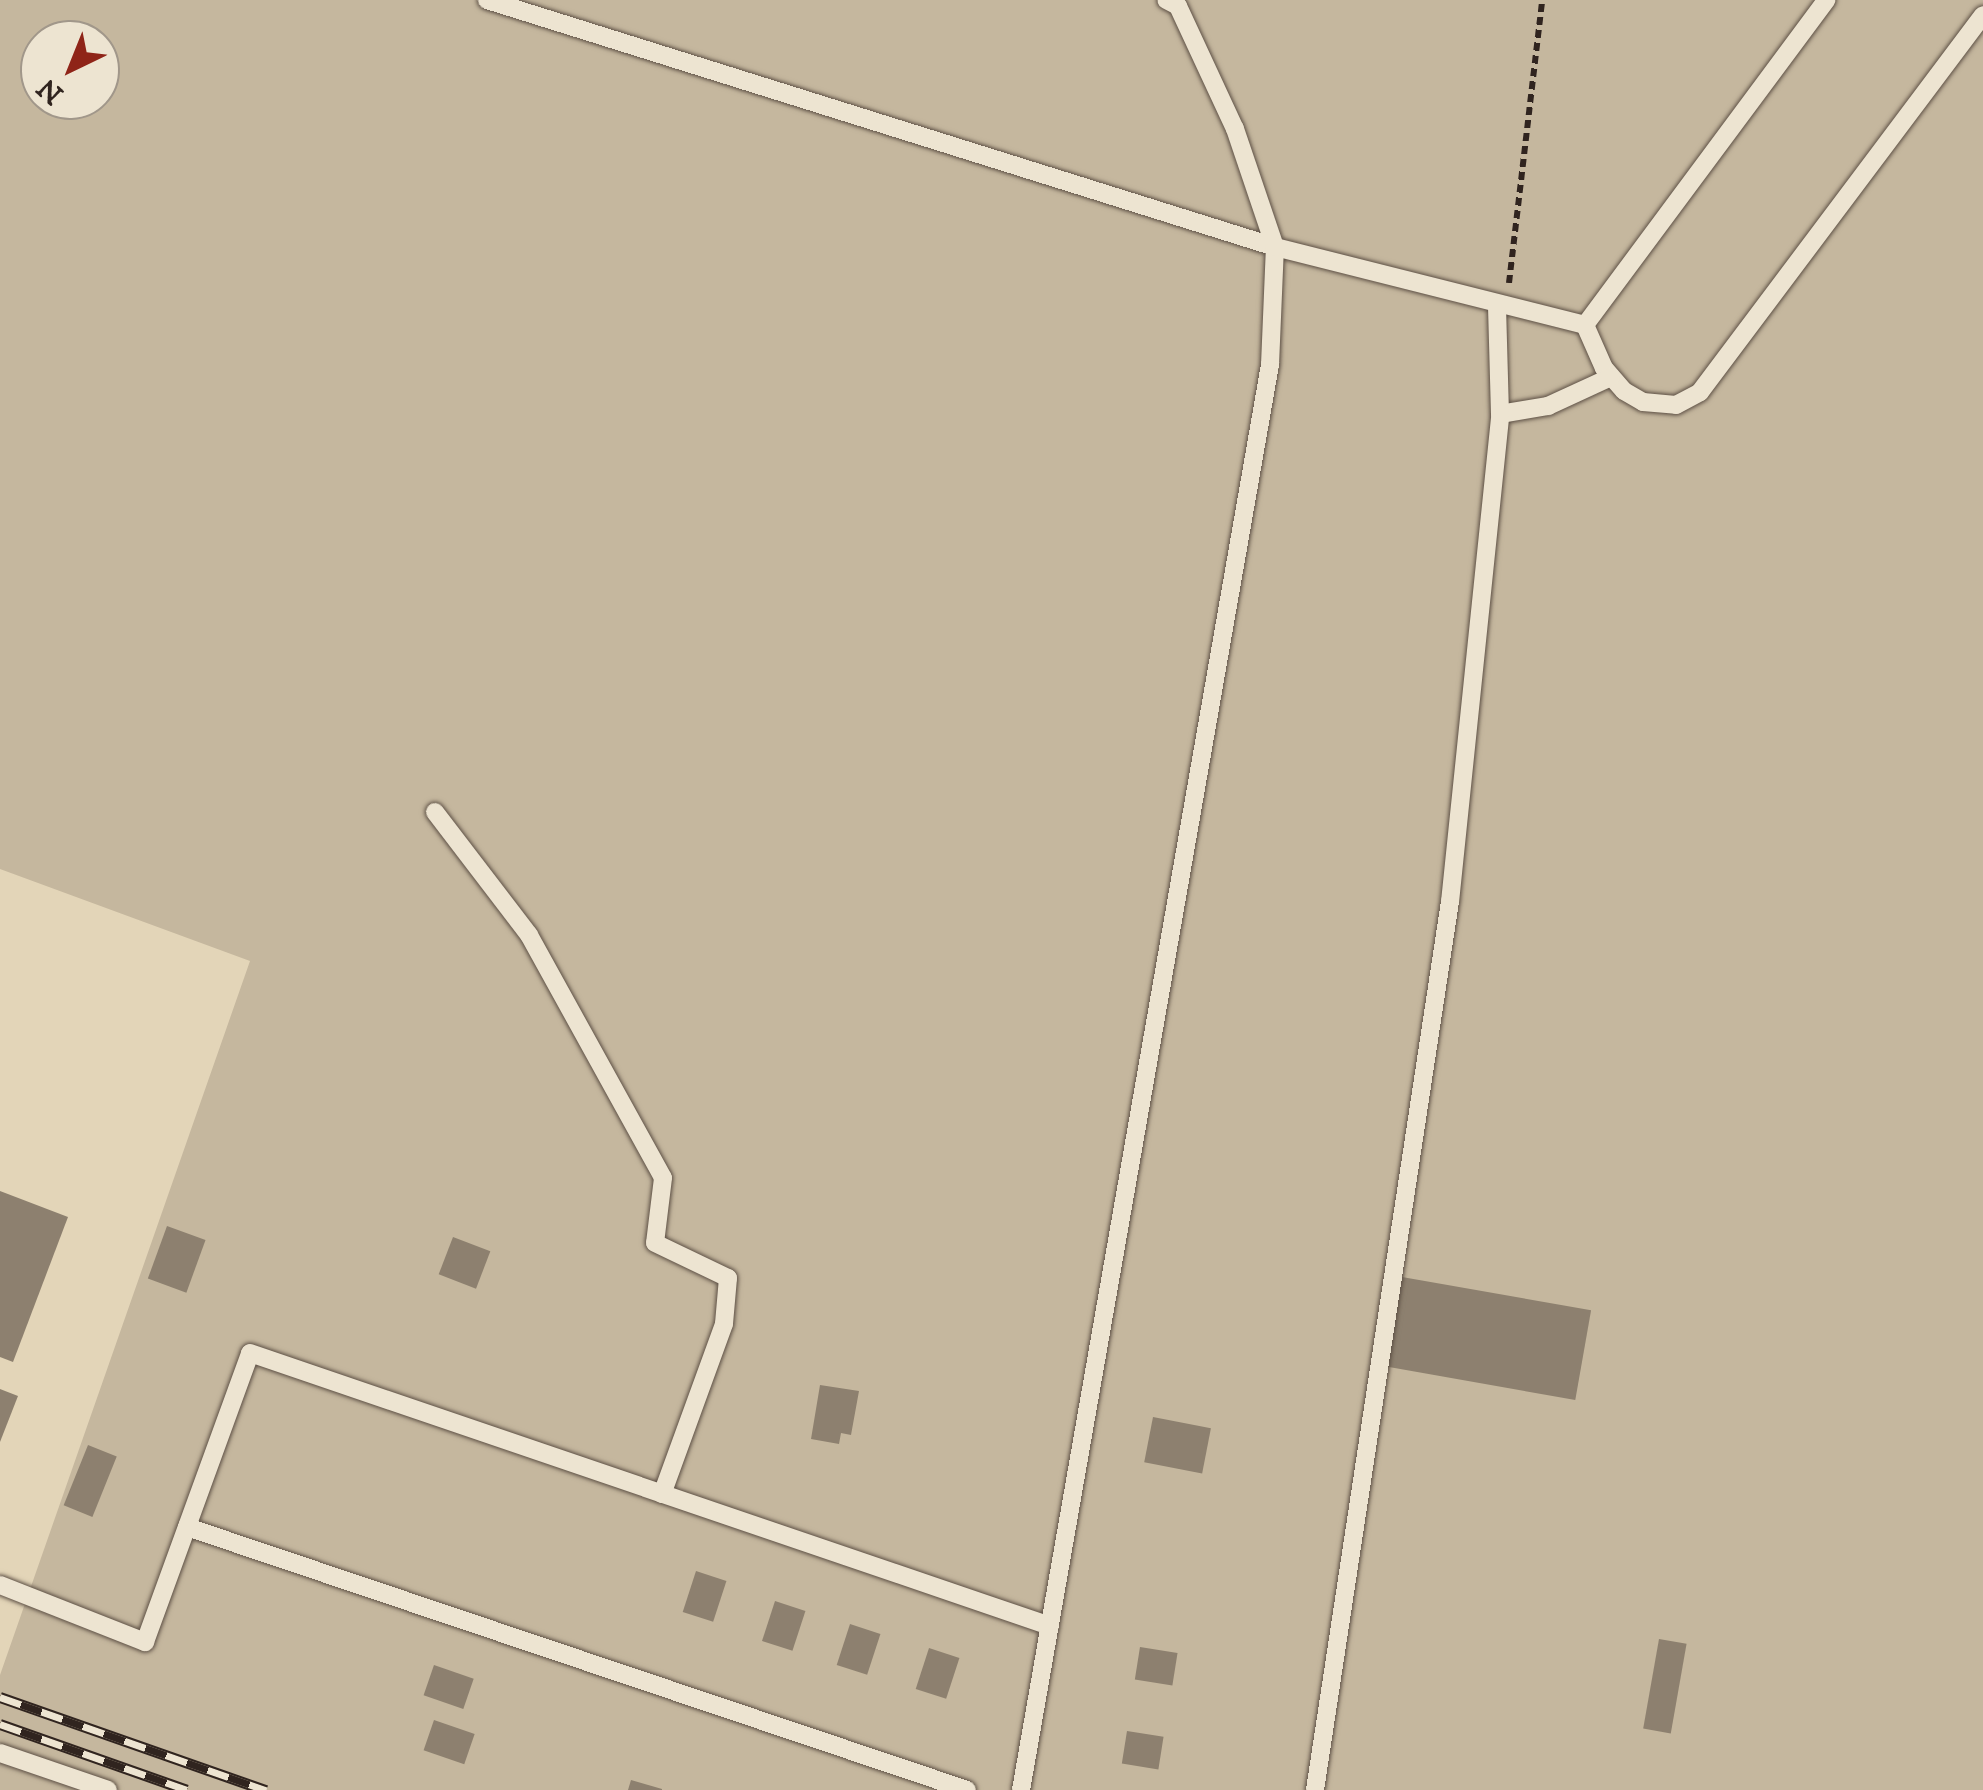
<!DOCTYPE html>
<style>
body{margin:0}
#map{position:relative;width:1983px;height:1790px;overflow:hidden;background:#e3d5b8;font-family:"IM FELL DW Pica",serif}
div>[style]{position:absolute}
.green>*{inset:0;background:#c5b79e}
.building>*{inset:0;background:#8d806f;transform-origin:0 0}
.path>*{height:6px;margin-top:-3px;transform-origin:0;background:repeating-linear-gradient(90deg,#30241f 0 8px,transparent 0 13px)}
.roads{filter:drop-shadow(0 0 2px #5d5045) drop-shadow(0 0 2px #5d5045)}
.lane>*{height:18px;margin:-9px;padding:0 9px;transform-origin:9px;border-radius:9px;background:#ede4d1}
.rail>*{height:11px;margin-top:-5.5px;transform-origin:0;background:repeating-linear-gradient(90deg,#ede4d1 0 22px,#30241f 0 44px);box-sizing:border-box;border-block:2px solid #30241f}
span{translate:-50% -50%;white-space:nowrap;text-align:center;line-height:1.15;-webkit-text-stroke:8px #ede4d1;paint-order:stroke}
.north{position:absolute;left:20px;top:20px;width:100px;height:100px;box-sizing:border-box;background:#ede4d1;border:2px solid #a1978a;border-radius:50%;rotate:223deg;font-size:28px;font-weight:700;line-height:40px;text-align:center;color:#30241f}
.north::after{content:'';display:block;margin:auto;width:35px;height:45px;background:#8f2418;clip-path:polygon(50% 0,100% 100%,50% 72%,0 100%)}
</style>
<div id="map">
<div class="green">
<i style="clip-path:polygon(evenodd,0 0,1983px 0,1983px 1790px,0 1790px,0 1675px,250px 961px,0 869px,0 0,40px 40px,100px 40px,100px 100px,40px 100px,40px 40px)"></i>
</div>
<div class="building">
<i style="clip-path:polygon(0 1191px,68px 1217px,13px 1362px,0 1357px)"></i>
<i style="left:167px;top:1226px;width:41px;height:56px;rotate:20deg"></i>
<i style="left:453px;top:1237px;width:40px;height:40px;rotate:21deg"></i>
<i style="left:1402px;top:1277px;width:192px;height:91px;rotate:10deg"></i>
<i style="clip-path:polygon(820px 1385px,859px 1391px,851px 1435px,841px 1433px,839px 1444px,811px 1439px)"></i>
<i style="clip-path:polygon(0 1389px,18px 1396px,0 1442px)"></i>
<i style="left:1153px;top:1417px;width:59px;height:46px;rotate:11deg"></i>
<i style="left:88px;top:1445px;width:31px;height:65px;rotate:22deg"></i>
<i style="left:696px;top:1571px;width:32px;height:43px;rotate:18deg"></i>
<i style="left:775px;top:1601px;width:32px;height:42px;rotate:18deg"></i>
<i style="left:850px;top:1624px;width:32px;height:43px;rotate:18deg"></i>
<i style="left:1659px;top:1639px;width:28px;height:91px;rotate:10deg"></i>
<i style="left:1140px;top:1647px;width:38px;height:33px;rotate:9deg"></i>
<i style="left:929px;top:1648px;width:32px;height:43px;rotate:18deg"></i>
<i style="left:434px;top:1665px;width:42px;height:32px;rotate:19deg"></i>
<i style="left:434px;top:1720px;width:43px;height:32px;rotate:19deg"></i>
<i style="left:1127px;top:1731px;width:37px;height:33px;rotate:9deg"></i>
<i style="clip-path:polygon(631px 1780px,662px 1789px,662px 1790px,628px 1790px)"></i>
</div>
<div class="path">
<i style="left:1509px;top:283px;width:285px;rotate:-83.3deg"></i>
</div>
<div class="roads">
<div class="lane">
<i style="left:487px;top:0;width:826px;rotate:17.4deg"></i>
<i style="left:1275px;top:247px;width:320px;rotate:14.1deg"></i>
<i style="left:1585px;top:325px;width:47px;rotate:66.2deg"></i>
<i style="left:1604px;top:368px;width:30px;rotate:49deg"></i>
<i style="left:1624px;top:391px;width:22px;rotate:30deg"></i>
<i style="left:1643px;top:402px;width:33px;rotate:5deg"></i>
<i style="left:1676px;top:405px;width:27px;rotate:-28deg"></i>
<i style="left:1700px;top:392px;width:471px;rotate:-53.1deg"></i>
<i style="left:1585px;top:325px;width:405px;rotate:-53.4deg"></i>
<i style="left:1500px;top:414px;width:49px;rotate:-9.5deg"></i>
<i style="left:1548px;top:406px;width:69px;rotate:-24.7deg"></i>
<i style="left:435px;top:812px;width:155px;rotate:52.6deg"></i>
<i style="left:529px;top:935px;width:277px;rotate:61.1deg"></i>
<i style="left:663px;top:1178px;width:65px;rotate:97deg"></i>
<i style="left:655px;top:1243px;width:81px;rotate:25.6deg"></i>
<i style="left:728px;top:1278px;width:46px;rotate:95deg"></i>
<i style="left:724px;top:1324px;width:181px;rotate:110deg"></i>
<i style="left:187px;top:1527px;width:823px;rotate:18.63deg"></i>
<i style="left:0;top:1585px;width:156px;rotate:21.5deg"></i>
<i style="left:145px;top:1642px;width:307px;rotate:-70deg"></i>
<i style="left:250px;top:1353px;width:845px;rotate:18.84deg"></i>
<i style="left:0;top:1753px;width:114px;rotate:18.9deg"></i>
<i style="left:1021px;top:1790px;width:1447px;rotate:-80.09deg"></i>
<i style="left:1270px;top:365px;width:118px;rotate:-87.6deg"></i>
<i style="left:1275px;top:247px;width:125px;rotate:-108.7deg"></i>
<i style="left:1235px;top:129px;width:136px;rotate:-114.9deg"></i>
<i style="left:1178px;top:6px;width:13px;rotate:-153deg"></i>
<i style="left:1315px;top:1790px;width:898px;rotate:-81.36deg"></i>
<i style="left:1450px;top:902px;width:491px;rotate:-84.1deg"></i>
<i style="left:1500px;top:414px;width:107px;rotate:-91.6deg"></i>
</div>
</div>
<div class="rail">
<i style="left:0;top:1697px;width:282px;rotate:19.3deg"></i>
<i style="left:0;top:1724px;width:198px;rotate:19.4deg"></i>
</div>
<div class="north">N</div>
</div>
